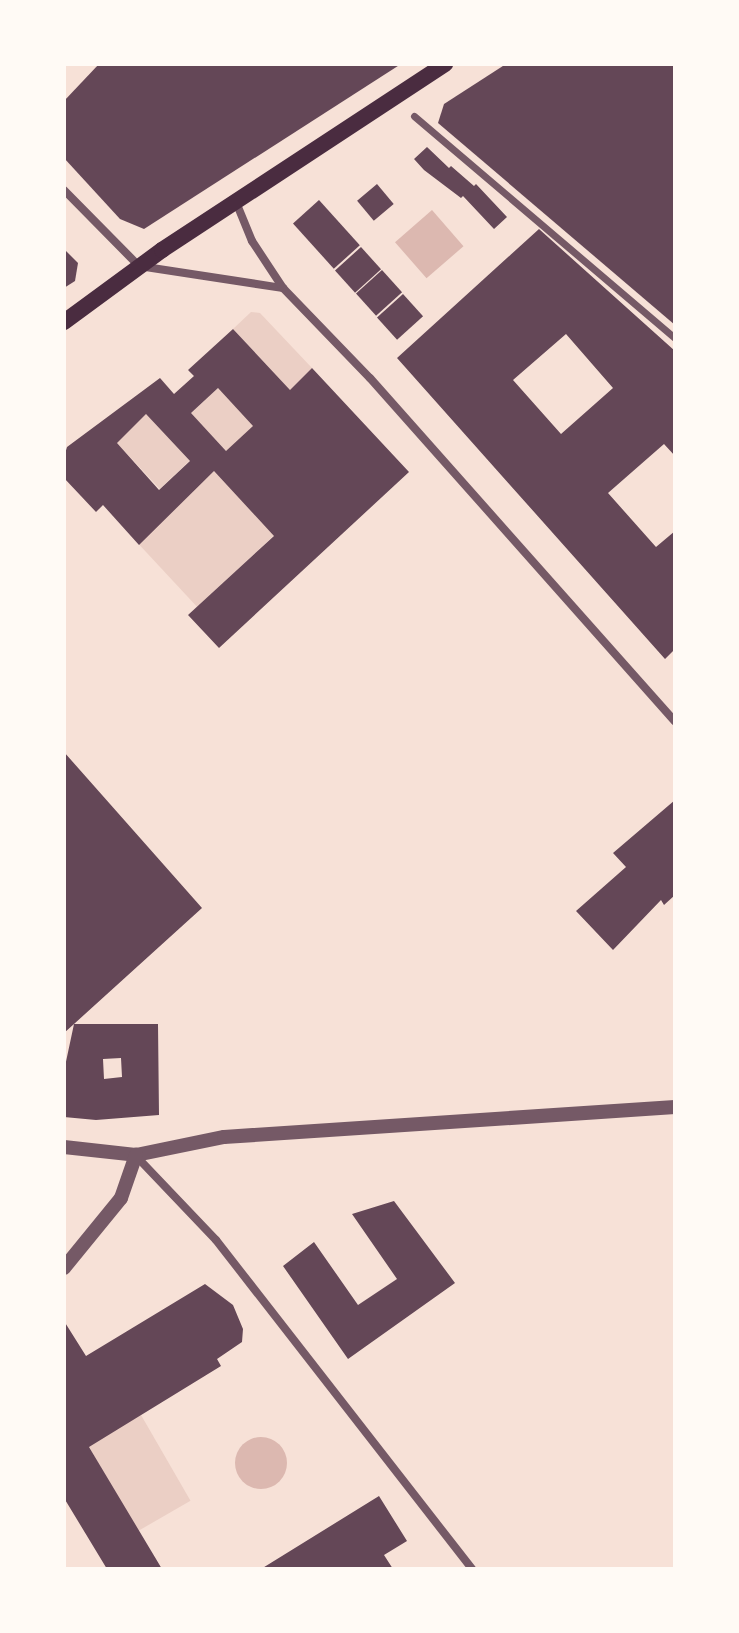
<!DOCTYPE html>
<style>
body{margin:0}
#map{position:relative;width:739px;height:1633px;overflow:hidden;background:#f7e1d7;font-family:"DM Sans",sans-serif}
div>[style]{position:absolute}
.green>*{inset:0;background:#ebcfc5;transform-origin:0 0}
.water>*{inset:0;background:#dcb8b0;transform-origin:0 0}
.round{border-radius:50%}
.building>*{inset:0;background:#644757;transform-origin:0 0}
.pedestrian>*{height:7px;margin:-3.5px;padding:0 3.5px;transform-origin:3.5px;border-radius:3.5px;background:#755966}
.minor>*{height:8px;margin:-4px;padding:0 4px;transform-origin:4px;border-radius:4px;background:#755966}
.tertiary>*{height:14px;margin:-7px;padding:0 7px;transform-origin:7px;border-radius:7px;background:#755966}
.secondary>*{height:16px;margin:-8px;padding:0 8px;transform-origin:8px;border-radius:8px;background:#4a2c40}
span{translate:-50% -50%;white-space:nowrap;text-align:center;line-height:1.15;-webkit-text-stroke:6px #fffaf5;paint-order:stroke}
.frame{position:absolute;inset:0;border:66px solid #fffaf5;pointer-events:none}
</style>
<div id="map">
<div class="green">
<i style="clip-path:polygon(251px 312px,260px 313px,312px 368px,290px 390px,233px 329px)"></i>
<i style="left:218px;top:388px;width:52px;height:37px;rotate:47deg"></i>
<i style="left:146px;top:414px;width:64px;height:41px;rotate:47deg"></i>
<i style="left:214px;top:471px;width:88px;height:105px;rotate:47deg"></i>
<i style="left:141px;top:1415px;width:99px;height:61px;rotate:60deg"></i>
</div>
<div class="water">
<i style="left:432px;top:210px;width:48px;height:49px;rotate:49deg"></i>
<i class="round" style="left:235px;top:1437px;width:52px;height:52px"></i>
</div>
<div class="building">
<i style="clip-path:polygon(99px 64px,401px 64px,144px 229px,120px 219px,64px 158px,64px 101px)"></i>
<i style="clip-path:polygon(506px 64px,675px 64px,675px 325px,438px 123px,444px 104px)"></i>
<i style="clip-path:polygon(427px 147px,449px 168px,451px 166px,474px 186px,476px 184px,507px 217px,494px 229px,463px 196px,461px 198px,424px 170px,414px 159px)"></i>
<i style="left:377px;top:184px;width:26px;height:26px;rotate:50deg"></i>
<i style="left:319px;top:200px;width:61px;height:35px;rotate:48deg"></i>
<i style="clip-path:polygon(evenodd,539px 229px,675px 351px,675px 456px,664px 444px,608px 493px,656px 547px,675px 531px,675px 649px,665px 659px,397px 358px,539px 229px,566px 334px,613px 388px,561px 434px,513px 380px,566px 334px)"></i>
<i style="left:361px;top:247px;width:30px;height:35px;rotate:48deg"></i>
<i style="clip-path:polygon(64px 249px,78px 263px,75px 281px,64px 288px)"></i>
<i style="left:382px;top:270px;width:30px;height:35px;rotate:48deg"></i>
<i style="left:403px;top:294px;width:30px;height:35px;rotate:48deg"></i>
<i style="clip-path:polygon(evenodd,233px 329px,290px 390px,312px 368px,409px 472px,219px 648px,188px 615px,274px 536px,214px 471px,139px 545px,103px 505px,96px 512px,64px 478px,64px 457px,67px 447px,160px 378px,174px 394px,194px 376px,188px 370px,233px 329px,218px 388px,253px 426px,226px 451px,191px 413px,218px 388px,233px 329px,146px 414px,190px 461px,159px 490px,117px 443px,146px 414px)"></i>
<i style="clip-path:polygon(evenodd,64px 752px,202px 908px,74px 1024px,158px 1024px,159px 1115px,96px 1120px,64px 1117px,64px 1071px,74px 1024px,64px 1033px,64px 752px,121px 1058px,122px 1077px,104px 1079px,103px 1059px,121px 1058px)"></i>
<i style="clip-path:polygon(675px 800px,675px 895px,664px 905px,661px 900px,613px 950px,576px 911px,626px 867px,613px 853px)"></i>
<i style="clip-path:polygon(394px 1201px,455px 1283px,348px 1359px,283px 1266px,314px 1242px,358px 1305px,397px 1279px,352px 1214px)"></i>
<i style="clip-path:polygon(205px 1284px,233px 1305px,243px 1329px,242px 1342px,217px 1359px,221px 1366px,89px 1447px,162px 1569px,107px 1569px,64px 1498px,64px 1321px,86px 1356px)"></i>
<i style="clip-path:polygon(379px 1496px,407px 1541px,384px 1555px,393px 1569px,261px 1569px)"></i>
</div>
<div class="pedestrian">
<i style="left:414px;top:116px;width:343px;rotate:40.4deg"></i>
</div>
<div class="minor">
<i style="left:64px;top:190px;width:107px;rotate:45.4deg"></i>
<i style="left:139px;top:266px;width:146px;rotate:8.7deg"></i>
<i style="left:236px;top:202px;width:42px;rotate:67.7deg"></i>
<i style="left:252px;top:241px;width:56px;rotate:56.6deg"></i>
<i style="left:283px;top:288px;width:125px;rotate:46deg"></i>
<i style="left:370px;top:378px;width:459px;rotate:48.4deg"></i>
<i style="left:136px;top:1156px;width:116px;rotate:46.4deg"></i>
<i style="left:216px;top:1240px;width:417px;rotate:52.1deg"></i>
</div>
<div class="tertiary">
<i style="left:64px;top:1147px;width:72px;rotate:6.3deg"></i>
<i style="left:136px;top:1155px;width:90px;rotate:-11.6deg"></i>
<i style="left:224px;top:1137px;width:452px;rotate:-3.8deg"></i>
<i style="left:64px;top:1268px;width:90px;rotate:-50.8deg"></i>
<i style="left:121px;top:1198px;width:46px;rotate:-70.8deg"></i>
</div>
<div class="secondary">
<i style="left:64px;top:322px;width:122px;rotate:-36.3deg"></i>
<i style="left:162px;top:250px;width:339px;rotate:-33.3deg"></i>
</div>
<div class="frame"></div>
</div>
